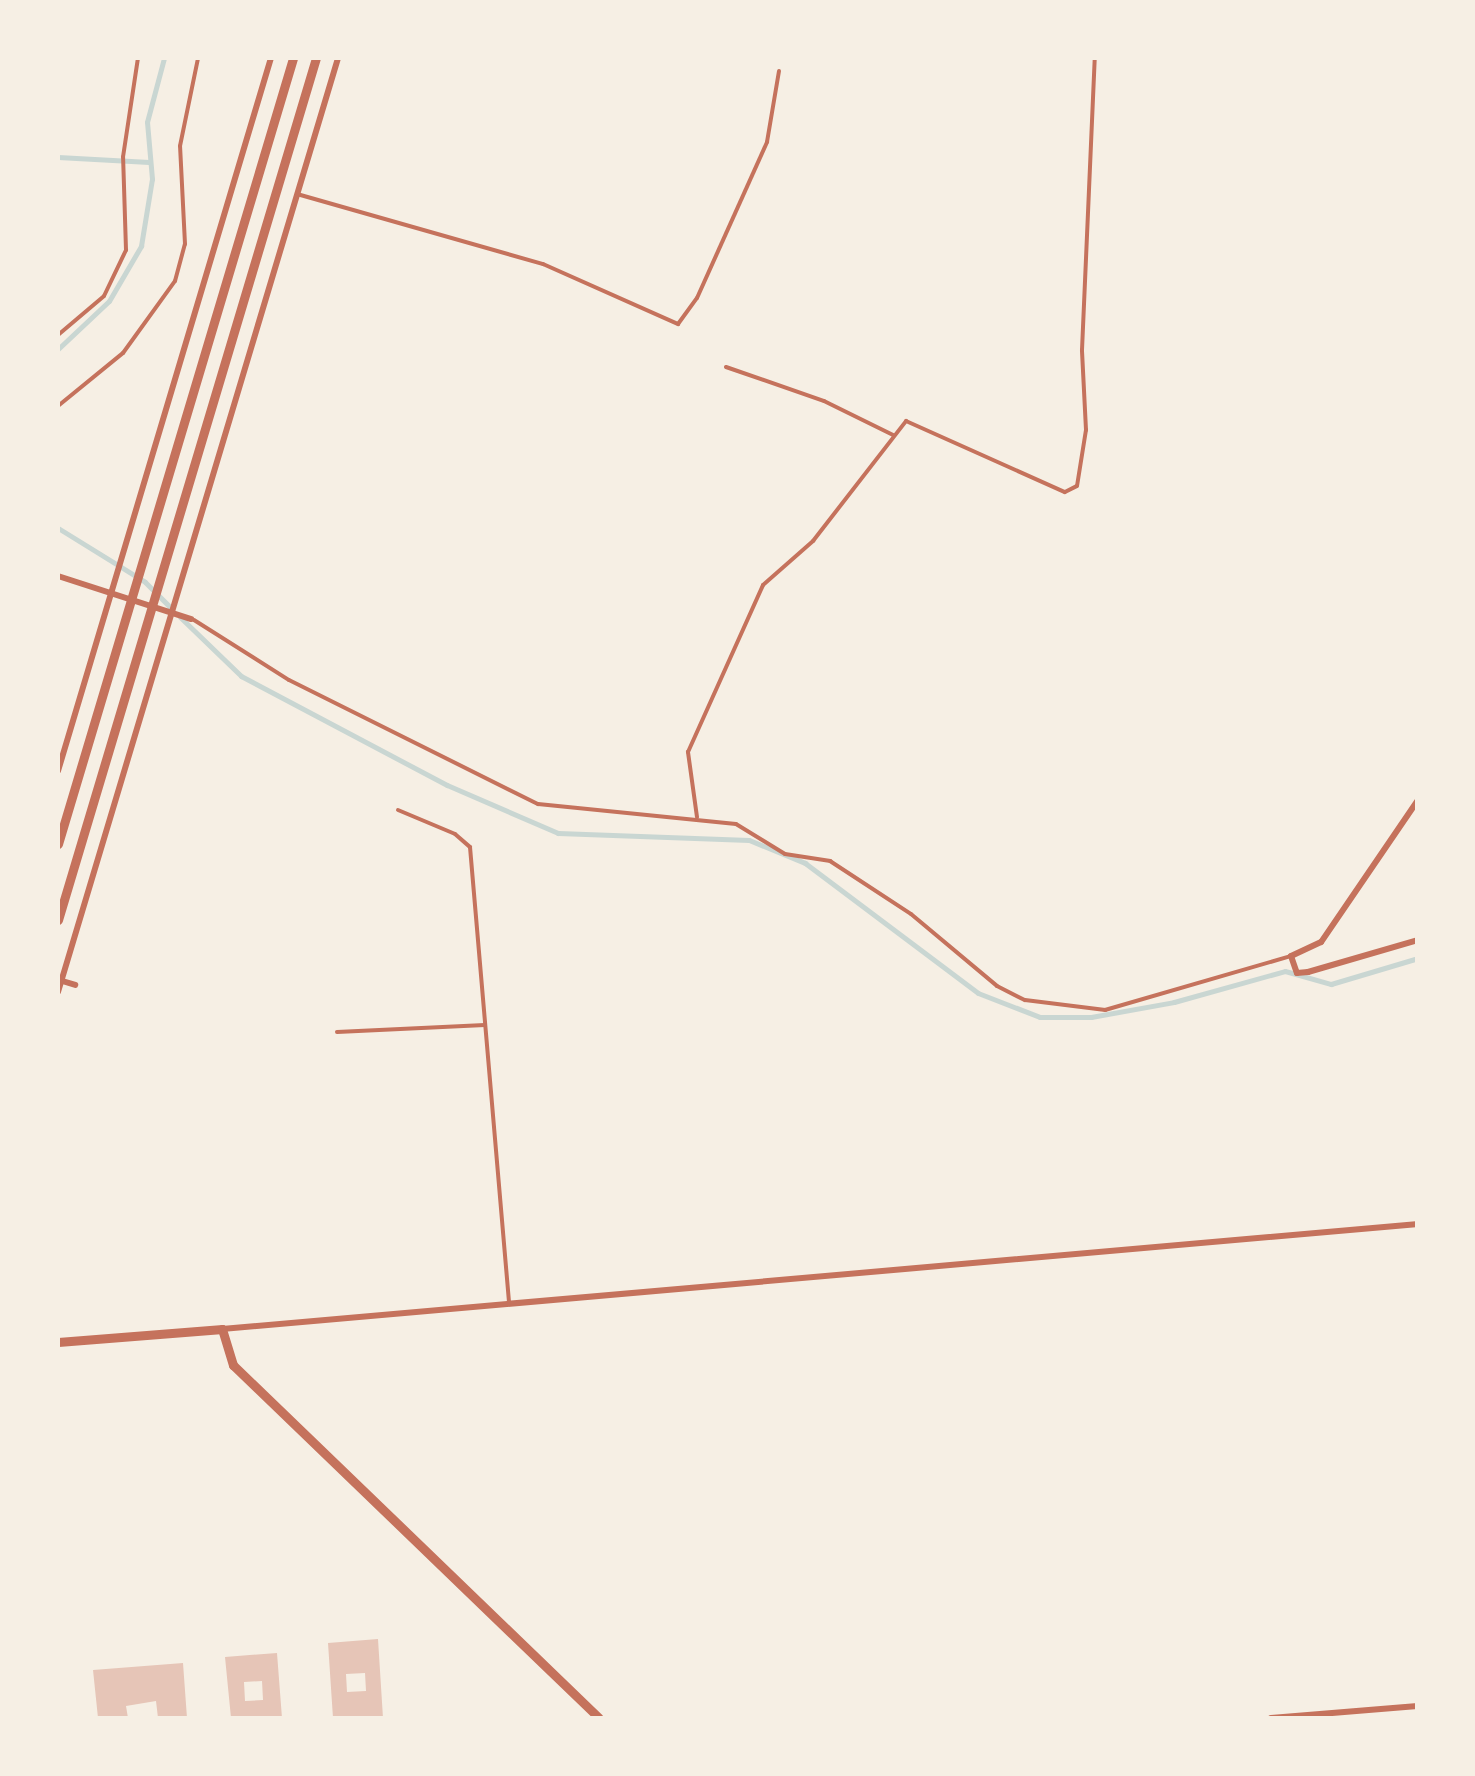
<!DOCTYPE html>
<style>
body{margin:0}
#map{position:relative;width:1475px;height:1776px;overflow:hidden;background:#f6efe4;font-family:Montserrat,sans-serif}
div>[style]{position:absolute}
.stream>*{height:5px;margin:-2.5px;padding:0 2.5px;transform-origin:2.5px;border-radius:2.5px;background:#c9d6d2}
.building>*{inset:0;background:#e6c5b7}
.service>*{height:4px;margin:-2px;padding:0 2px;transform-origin:2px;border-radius:2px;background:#c5725c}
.minor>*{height:6px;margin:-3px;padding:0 3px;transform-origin:3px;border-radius:3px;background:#c5725c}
.tertiary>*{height:9px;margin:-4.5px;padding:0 4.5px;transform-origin:4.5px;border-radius:4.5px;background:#c5725c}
span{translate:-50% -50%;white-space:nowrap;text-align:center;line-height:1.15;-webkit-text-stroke:9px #f6efe4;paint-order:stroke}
.frame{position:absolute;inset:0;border:60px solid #f6efe4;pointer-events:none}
</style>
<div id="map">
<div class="stream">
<i style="left:58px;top:157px;width:91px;rotate:3.1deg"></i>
<i style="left:58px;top:349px;width:70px;rotate:-43.3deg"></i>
<i style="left:109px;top:301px;width:64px;rotate:-59.8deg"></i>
<i style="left:141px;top:246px;width:68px;rotate:-80.7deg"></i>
<i style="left:152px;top:179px;width:57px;rotate:-95deg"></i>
<i style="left:147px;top:122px;width:66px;rotate:-75.1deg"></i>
<i style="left:58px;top:528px;width:102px;rotate:31.8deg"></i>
<i style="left:145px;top:582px;width:38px;rotate:45deg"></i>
<i style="left:180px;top:617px;width:85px;rotate:44deg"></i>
<i style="left:241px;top:676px;width:233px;rotate:27.9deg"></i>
<i style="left:447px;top:785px;width:121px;rotate:23.4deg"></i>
<i style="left:558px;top:833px;width:191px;rotate:2.1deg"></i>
<i style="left:749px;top:840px;width:61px;rotate:22.3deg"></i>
<i style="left:805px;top:863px;width:216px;rotate:36.9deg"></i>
<i style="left:978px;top:993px;width:66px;rotate:21.2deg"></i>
<i style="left:1040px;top:1017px;width:51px"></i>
<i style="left:1091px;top:1017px;width:84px;rotate:-10.2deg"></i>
<i style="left:1174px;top:1002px;width:115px;rotate:-15.6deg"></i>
<i style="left:1285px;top:971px;width:48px;rotate:15.8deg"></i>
<i style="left:1331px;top:984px;width:91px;rotate:-16.6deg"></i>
</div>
<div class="building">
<i style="clip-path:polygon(evenodd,378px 1639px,383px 1718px,333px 1718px,328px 1643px,378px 1639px,365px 1673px,366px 1691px,347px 1692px,346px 1674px,365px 1673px)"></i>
<i style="clip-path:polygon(evenodd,277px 1653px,282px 1718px,231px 1718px,225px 1657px,277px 1653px,262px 1681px,263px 1700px,245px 1701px,244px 1682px,262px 1681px)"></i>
<i style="clip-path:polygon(183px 1663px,187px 1718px,158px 1718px,156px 1701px,126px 1706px,128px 1718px,98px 1718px,93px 1670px)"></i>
</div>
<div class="service">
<i style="left:297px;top:194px;width:256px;rotate:15.9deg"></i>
<i style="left:543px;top:264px;width:148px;rotate:24deg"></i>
<i style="left:678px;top:324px;width:32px;rotate:-54deg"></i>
<i style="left:697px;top:298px;width:171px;rotate:-65.8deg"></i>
<i style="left:767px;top:142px;width:72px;rotate:-80.4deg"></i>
<i style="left:58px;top:335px;width:60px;rotate:-40.3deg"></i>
<i style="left:104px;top:296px;width:51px;rotate:-64.4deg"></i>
<i style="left:126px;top:250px;width:93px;rotate:-91.8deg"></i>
<i style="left:123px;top:157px;width:100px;rotate:-81.4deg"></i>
<i style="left:726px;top:367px;width:104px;rotate:19.1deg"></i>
<i style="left:824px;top:401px;width:77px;rotate:26.2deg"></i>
<i style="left:58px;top:406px;width:84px;rotate:-39.2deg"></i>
<i style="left:123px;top:353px;width:89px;rotate:-54.2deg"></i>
<i style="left:175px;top:281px;width:38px;rotate:-75deg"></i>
<i style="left:185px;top:244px;width:98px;rotate:-92.9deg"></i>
<i style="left:180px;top:146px;width:90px;rotate:-78.4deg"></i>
<i style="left:194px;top:620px;width:112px;rotate:32.3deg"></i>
<i style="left:289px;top:680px;width:278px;rotate:26.5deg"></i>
<i style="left:538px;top:804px;width:199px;rotate:5.8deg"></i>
<i style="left:736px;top:824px;width:57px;rotate:31.5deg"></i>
<i style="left:785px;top:854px;width:46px;rotate:8.8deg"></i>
<i style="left:830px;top:861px;width:97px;rotate:33.2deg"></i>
<i style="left:911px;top:914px;width:112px;rotate:39.9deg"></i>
<i style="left:997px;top:986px;width:31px;rotate:27deg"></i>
<i style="left:1025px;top:1000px;width:81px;rotate:7.1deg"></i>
<i style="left:1105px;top:1010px;width:194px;rotate:-16.2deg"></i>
<i style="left:398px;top:810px;width:62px;rotate:22.8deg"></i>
<i style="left:455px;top:834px;width:20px;rotate:41deg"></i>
<i style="left:470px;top:847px;width:458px;rotate:85.1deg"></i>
<i style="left:697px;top:817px;width:66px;rotate:-97.9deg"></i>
<i style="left:688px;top:752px;width:183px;rotate:-65.8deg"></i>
<i style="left:763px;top:585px;width:67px;rotate:-41.3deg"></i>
<i style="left:813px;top:541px;width:152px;rotate:-52.2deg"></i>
<i style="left:906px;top:421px;width:174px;rotate:24.1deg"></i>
<i style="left:1065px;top:492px;width:13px;rotate:-27deg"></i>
<i style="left:1077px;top:486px;width:57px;rotate:-80.9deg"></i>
<i style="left:1086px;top:430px;width:80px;rotate:-92.9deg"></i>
<i style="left:1082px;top:350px;width:292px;rotate:-87.5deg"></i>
<i style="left:337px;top:1032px;width:148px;rotate:-2.7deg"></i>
</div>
<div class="minor">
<i style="left:58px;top:576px;width:140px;rotate:17.9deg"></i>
<i style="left:58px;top:771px;width:744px;rotate:-73.37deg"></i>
<i style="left:1418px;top:800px;width:172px;rotate:124.3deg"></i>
<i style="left:1321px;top:942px;width:33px;rotate:155deg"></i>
<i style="left:1291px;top:956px;width:18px;rotate:71deg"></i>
<i style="left:1297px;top:973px;width:11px;rotate:-5deg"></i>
<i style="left:1308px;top:972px;width:115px;rotate:-16.2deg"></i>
<i style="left:59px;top:980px;width:17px;rotate:17deg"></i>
<i style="left:58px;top:992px;width:975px;rotate:-73.31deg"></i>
<i style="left:222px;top:1329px;width:1201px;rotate:-5.02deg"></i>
<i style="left:1271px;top:1718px;width:147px;rotate:-4.7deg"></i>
</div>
<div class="tertiary">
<i style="left:58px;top:844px;width:820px;rotate:-73.35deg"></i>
<i style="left:58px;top:920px;width:900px;rotate:-73.34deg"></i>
<i style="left:58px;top:1342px;width:165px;rotate:-4.5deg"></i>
<i style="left:222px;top:1329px;width:38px;rotate:73deg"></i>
<i style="left:233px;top:1365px;width:508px;rotate:43.96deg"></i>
</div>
<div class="frame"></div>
</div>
